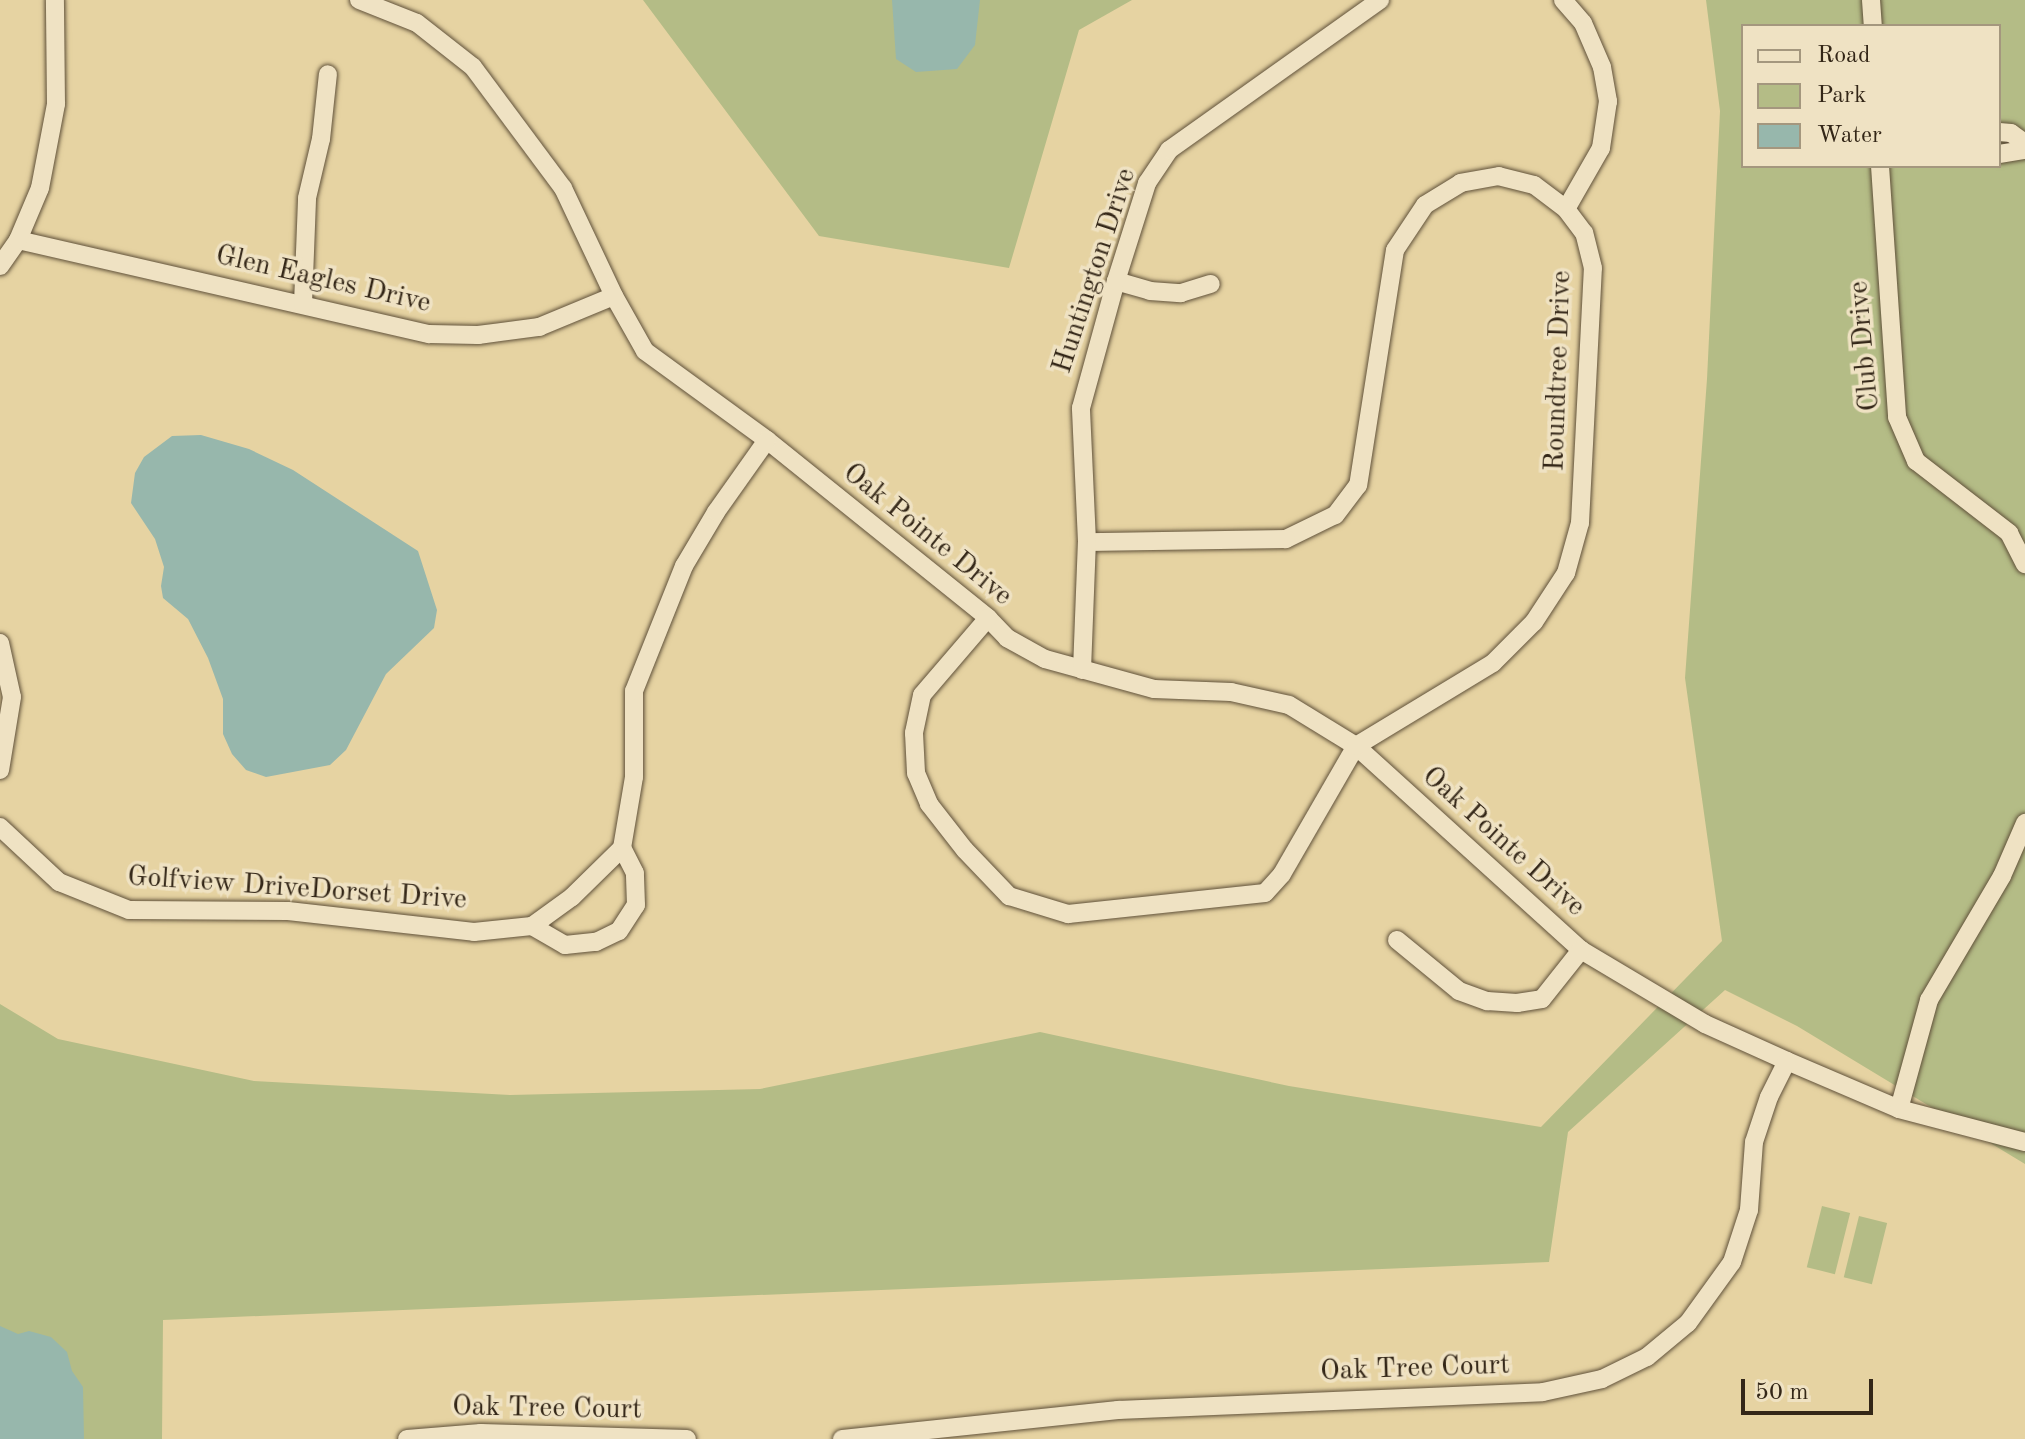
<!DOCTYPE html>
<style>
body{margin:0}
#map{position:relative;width:2025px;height:1439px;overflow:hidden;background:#e6d3a2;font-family:"Old Standard TT",serif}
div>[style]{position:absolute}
.green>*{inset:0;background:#b4bc86;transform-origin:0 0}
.water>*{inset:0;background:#97b7ac}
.roads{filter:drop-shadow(0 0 2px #60513a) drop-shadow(0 0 2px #60513a)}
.street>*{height:18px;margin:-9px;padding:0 9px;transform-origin:9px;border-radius:9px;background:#efe2c3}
span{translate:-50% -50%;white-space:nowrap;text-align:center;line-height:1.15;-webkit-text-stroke:7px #efe2c3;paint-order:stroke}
.street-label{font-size:28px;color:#332617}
.legend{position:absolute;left:1741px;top:24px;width:260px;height:144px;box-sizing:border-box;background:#efe2c3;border:2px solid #a4977e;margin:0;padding:10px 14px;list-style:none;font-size:24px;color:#332617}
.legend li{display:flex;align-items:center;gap:16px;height:40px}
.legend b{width:40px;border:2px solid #a4977e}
.scale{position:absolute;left:1741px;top:1379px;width:132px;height:36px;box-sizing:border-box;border:4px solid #332617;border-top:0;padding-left:10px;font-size:24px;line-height:28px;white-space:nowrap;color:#332617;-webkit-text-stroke:6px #efe2c3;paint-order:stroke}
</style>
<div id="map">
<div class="green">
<i style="clip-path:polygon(643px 0,1132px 0,1079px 30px,1009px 268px,819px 236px)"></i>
<i style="clip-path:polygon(evenodd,1706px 0,2025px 0,2025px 1164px,1797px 1026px,1725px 990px,1568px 1132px,1549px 1262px,163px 1320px,162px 1439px,0 1439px,0 1004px,58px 1039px,254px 1081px,510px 1095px,760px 1089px,1040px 1032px,1289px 1086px,1541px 1127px,1722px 941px,1685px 678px,1707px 379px,1720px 111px,1706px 0,1743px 26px,1999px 26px,1999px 166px,1743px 166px,1743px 26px)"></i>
<i style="left:1822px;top:1206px;width:29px;height:63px;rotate:14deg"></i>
<i style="left:1859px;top:1216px;width:29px;height:63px;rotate:14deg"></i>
</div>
<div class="water">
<i style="clip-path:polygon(892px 0,980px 0,975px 45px,957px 69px,916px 72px,896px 59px)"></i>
<i style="clip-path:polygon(201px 435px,249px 449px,293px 470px,418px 551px,437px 610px,434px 628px,386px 674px,346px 750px,330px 765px,266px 777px,246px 770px,232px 754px,223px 734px,223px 699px,208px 658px,188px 619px,163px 598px,161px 586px,164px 567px,155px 539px,131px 503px,135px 473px,144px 457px,172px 436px)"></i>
<i style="clip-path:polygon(0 1326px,18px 1334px,29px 1331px,51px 1337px,67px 1352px,72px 1371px,83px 1387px,84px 1439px,0 1439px)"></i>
</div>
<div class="roads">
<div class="street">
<i style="left:359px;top:0;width:62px;rotate:21.6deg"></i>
<i style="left:417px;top:23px;width:71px;rotate:38.2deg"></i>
<i style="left:473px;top:67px;width:151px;rotate:53.4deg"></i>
<i style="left:563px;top:188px;width:119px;rotate:64.7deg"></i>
<i style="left:614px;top:296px;width:63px;rotate:60.6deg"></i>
<i style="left:645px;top:351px;width:151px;rotate:36.1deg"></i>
<i style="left:767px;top:440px;width:284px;rotate:38.8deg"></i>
<i style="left:988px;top:618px;width:28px;rotate:46deg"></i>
<i style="left:1007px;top:638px;width:43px;rotate:28.9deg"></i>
<i style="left:1045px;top:659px;width:113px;rotate:15.4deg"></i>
<i style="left:1154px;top:689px;width:77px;rotate:2.2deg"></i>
<i style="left:1231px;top:692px;width:59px;rotate:12.6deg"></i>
<i style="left:1289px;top:705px;width:79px;rotate:31.5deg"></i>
<i style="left:1356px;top:746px;width:304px;rotate:42.2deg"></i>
<i style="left:1581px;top:950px;width:144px;rotate:30.8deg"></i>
<i style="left:1705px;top:1024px;width:90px;rotate:24.3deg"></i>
<i style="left:1787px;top:1061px;width:122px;rotate:23.2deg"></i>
<i style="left:1899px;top:1109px;width:130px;rotate:14.7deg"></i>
<i style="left:1563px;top:0;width:30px;rotate:49deg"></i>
<i style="left:1583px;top:23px;width:48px;rotate:66.6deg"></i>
<i style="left:1602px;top:67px;width:35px;rotate:80deg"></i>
<i style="left:1608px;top:101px;width:48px;rotate:98.5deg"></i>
<i style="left:1601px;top:148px;width:70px;rotate:119.8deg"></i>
<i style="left:1871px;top:0;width:26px;rotate:86deg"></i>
<i style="left:1999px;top:132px;width:12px;rotate:5deg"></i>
<i style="left:2011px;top:133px;width:17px;rotate:36deg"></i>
<i style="left:1999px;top:154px;width:26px;rotate:-9deg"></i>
<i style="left:1880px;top:166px;width:252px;rotate:86.1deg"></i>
<i style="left:1897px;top:417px;width:48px;rotate:66.6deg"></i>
<i style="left:1916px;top:461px;width:118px;rotate:37.7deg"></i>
<i style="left:2009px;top:533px;width:35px;rotate:63deg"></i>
<i style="left:18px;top:240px;width:422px;rotate:12.9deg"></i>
<i style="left:429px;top:334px;width:49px;rotate:1.2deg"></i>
<i style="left:478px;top:335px;width:62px;rotate:-7.5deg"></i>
<i style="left:539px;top:327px;width:81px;rotate:-22.5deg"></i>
<i style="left:0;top:266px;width:32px;rotate:-55deg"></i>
<i style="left:18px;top:240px;width:56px;rotate:-67.1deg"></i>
<i style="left:40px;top:188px;width:86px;rotate:-79.2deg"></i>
<i style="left:56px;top:104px;width:104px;rotate:-90.6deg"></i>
<i style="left:1116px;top:281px;width:35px;rotate:16deg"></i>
<i style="left:1150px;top:291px;width:31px;rotate:4deg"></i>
<i style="left:1181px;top:293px;width:31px;rotate:-17deg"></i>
<i style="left:303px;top:304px;width:106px;rotate:-87.8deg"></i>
<i style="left:307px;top:198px;width:61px;rotate:-76.7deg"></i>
<i style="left:321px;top:139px;width:65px;rotate:-83.9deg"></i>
<i style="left:988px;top:618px;width:101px;rotate:130.6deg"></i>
<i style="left:922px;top:695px;width:39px;rotate:102deg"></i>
<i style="left:914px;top:733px;width:40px;rotate:87.1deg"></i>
<i style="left:916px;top:773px;width:34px;rotate:67deg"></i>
<i style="left:929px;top:804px;width:58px;rotate:52deg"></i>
<i style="left:965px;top:850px;width:64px;rotate:46.3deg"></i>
<i style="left:1009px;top:896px;width:62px;rotate:17deg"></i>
<i style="left:1068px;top:914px;width:198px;rotate:-6.1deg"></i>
<i style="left:1265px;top:893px;width:25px;rotate:-48deg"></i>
<i style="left:1282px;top:874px;width:148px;rotate:-60deg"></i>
<i style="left:1356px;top:746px;width:160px;rotate:-31.2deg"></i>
<i style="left:1493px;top:663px;width:58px;rotate:-45deg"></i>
<i style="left:1534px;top:622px;width:59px;rotate:-56.9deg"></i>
<i style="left:1566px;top:573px;width:52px;rotate:-74.4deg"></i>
<i style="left:1580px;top:523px;width:255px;rotate:-87.1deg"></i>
<i style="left:1593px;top:268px;width:36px;rotate:-104deg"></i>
<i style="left:1584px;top:233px;width:30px;rotate:-127deg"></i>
<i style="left:1566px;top:209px;width:40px;rotate:-143deg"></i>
<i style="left:1534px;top:185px;width:36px;rotate:-166deg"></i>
<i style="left:1499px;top:176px;width:39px;rotate:170deg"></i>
<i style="left:1461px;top:183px;width:42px;rotate:148.6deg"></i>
<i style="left:1425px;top:205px;width:54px;rotate:123.7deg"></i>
<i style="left:1395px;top:250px;width:238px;rotate:98.9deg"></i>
<i style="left:1358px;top:485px;width:38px;rotate:127deg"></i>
<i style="left:1335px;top:515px;width:55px;rotate:153.9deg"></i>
<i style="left:1286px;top:539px;width:199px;rotate:179.1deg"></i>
<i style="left:0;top:643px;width:55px;rotate:77.5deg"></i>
<i style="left:12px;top:697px;width:74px;rotate:99.3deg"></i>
<i style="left:1082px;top:670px;width:128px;rotate:-87.8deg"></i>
<i style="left:1087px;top:542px;width:134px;rotate:-92.6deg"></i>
<i style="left:1081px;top:408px;width:132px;rotate:-74.6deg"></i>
<i style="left:1116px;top:281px;width:103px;rotate:-72.4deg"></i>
<i style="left:1147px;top:183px;width:40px;rotate:-56deg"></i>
<i style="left:1169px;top:150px;width:259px;rotate:-35.4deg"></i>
<i style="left:0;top:827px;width:81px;rotate:43deg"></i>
<i style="left:59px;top:882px;width:75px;rotate:21.8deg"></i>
<i style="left:129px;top:910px;width:159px;rotate:0.4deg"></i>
<i style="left:288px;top:911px;width:187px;rotate:6.4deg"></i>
<i style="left:474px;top:932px;width:58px;rotate:-5.9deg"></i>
<i style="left:532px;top:926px;width:49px;rotate:-35.9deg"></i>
<i style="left:572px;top:897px;width:70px;rotate:-44.4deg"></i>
<i style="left:622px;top:848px;width:72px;rotate:-80.4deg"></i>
<i style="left:634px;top:777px;width:86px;rotate:-90deg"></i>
<i style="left:634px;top:691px;width:135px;rotate:-68.2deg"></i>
<i style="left:684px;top:566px;width:63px;rotate:-59.3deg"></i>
<i style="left:716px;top:512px;width:88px;rotate:-54.7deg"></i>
<i style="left:532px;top:926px;width:38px;rotate:30deg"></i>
<i style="left:565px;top:945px;width:31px;rotate:-6deg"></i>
<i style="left:596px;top:942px;width:25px;rotate:-26deg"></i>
<i style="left:619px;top:931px;width:31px;rotate:-57deg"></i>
<i style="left:636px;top:905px;width:32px;rotate:-92deg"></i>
<i style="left:635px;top:873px;width:28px;rotate:-117deg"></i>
<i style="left:1397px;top:940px;width:80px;rotate:39.4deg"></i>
<i style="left:1459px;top:991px;width:30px;rotate:20deg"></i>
<i style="left:1487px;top:1001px;width:30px;rotate:4deg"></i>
<i style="left:1517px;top:1003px;width:25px;rotate:-9deg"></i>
<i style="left:1542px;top:999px;width:63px;rotate:-51.5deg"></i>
<i style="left:1899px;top:1109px;width:113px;rotate:-74.6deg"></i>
<i style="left:1929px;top:1000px;width:144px;rotate:-59.5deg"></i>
<i style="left:2002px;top:876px;width:58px;rotate:-66.5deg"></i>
<i style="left:407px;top:1439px;width:74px;rotate:-4.6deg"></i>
<i style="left:481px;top:1433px;width:206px;rotate:1.7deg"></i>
<i style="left:842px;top:1439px;width:278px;rotate:-6deg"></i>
<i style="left:1118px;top:1410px;width:425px;rotate:-2.4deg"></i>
<i style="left:1543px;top:1392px;width:60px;rotate:-12.4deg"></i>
<i style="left:1602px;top:1379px;width:50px;rotate:-26.1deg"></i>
<i style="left:1647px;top:1357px;width:53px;rotate:-39.7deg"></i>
<i style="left:1688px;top:1323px;width:75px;rotate:-54.2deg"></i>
<i style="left:1732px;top:1262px;width:55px;rotate:-71.9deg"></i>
<i style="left:1749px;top:1210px;width:68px;rotate:-85.8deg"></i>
<i style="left:1754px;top:1142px;width:47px;rotate:-71.6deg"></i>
<i style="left:1769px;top:1097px;width:40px;rotate:-63.4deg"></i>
</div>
</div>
<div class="street-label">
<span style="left:1095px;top:271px;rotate:-72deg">Huntington Drive</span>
<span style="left:323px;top:280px;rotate:13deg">Glen Eagles Drive</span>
<span style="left:1865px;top:346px;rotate:-95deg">Club Drive</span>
<span style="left:1559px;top:371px;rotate:-88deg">Roundtree Drive</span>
<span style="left:927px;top:535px;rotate:39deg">Oak Pointe Drive</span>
<span style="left:1503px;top:842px;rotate:42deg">Oak Pointe Drive</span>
<span style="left:297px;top:889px;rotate:4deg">Golfview DriveDorset Drive</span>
<span style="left:1415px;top:1369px;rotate:-2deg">Oak Tree Court</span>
<span style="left:547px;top:1409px;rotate:1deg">Oak Tree Court</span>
</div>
<ul class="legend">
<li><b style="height:10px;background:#efe2c3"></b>Road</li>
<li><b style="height:22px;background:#b4bc86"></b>Park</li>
<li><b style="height:22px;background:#97b7ac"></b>Water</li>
</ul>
<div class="scale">50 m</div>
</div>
